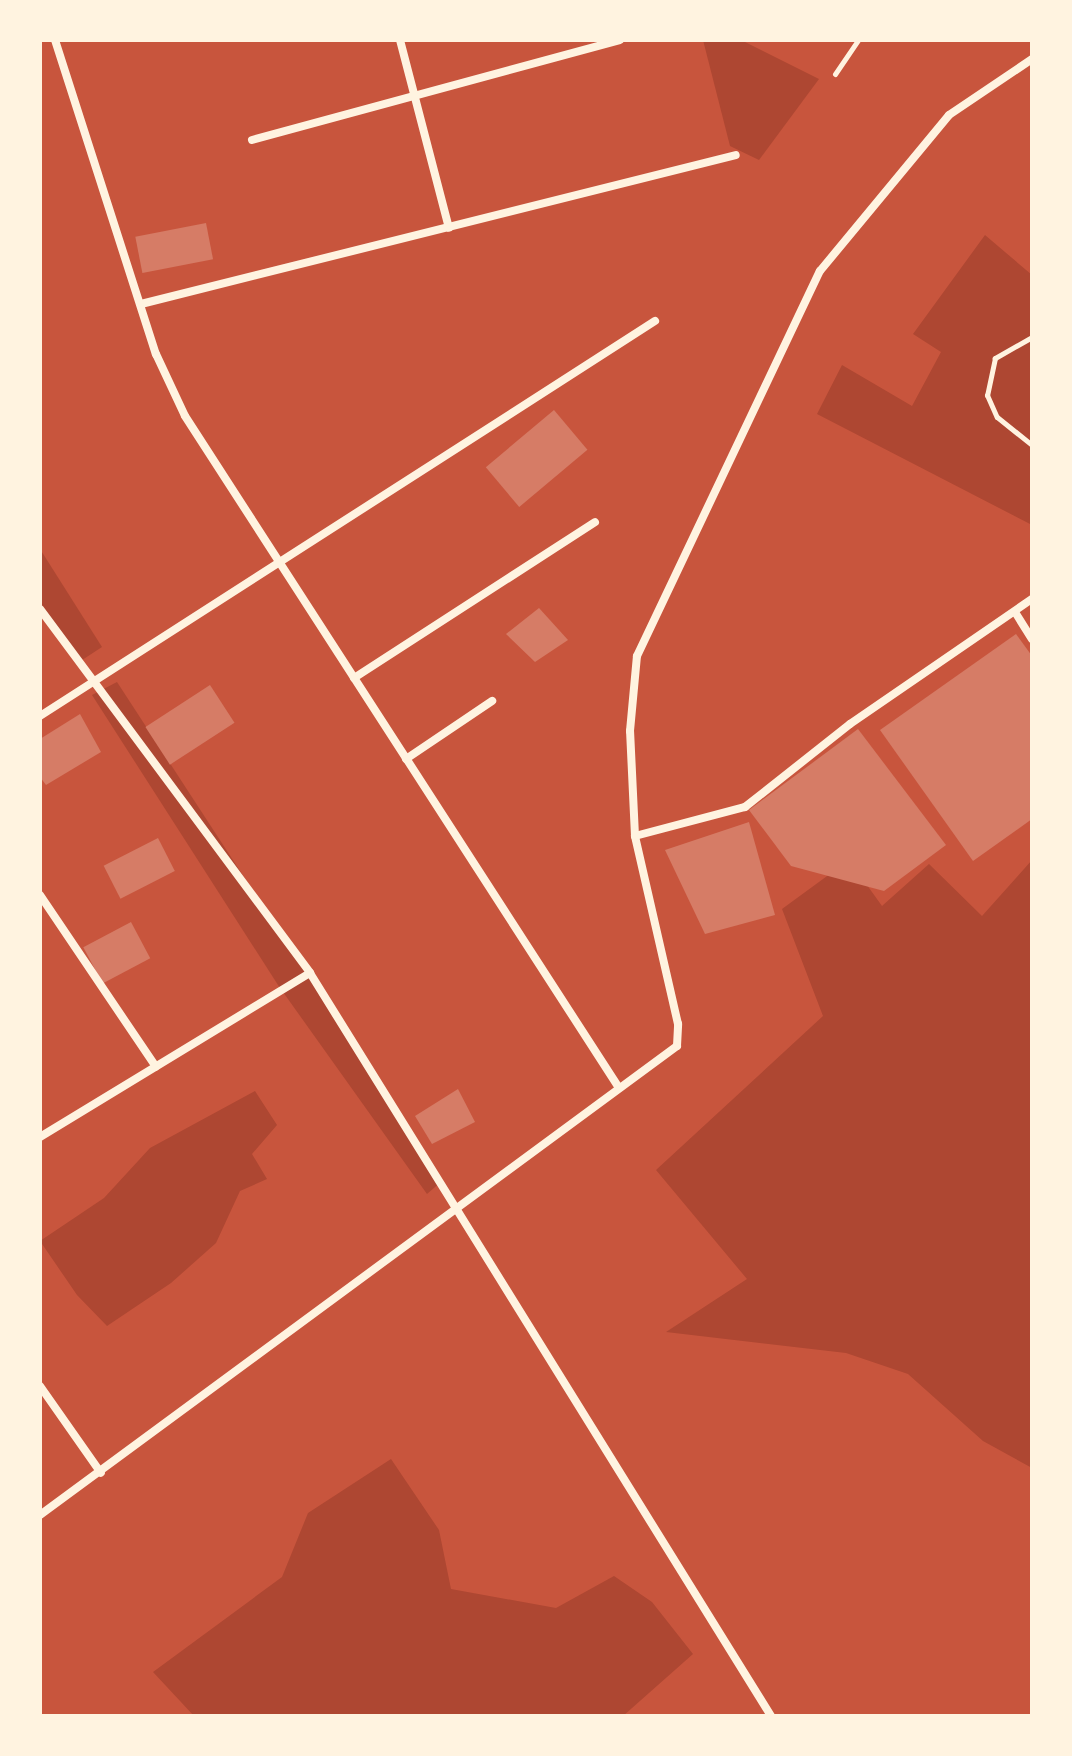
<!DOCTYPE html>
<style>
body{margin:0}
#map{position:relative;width:1072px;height:1756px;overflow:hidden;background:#c8553d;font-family:"Exo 2",sans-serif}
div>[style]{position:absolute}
.green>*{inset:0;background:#ae4732}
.building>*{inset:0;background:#d67c66;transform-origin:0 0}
.path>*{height:5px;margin:-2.5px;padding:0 2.5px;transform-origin:2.5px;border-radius:2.5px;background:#fff3e0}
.minor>*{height:8px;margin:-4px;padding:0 4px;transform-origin:4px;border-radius:4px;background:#fff3e0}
span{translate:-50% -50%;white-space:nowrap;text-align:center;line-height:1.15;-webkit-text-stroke:6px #fff3e0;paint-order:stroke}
.frame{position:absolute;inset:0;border:42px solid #fff3e0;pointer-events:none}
</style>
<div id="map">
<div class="green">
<i style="clip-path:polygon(703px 40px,741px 40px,819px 79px,759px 160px,730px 146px)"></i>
<i style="clip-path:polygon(985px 235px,1032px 275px,1032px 525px,817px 414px,842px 365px,912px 406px,941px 352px,913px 334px)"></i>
<i style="clip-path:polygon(40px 549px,102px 647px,76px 664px,40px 607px)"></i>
<i style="clip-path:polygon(117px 682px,442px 1181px,427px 1194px,278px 985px,92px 695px)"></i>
<i style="clip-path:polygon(849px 860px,882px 906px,929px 864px,982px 916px,1032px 860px,1032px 1468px,983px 1441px,908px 1374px,846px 1353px,666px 1332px,747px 1279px,656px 1170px,823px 1016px,782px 909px)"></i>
<i style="clip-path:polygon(255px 1091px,277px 1125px,252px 1154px,267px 1179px,240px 1191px,216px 1243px,171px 1283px,107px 1326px,77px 1295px,40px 1241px,104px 1198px,150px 1148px)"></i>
<i style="clip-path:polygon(391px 1459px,439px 1530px,451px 1589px,556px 1608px,614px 1576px,652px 1602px,693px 1654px,623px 1716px,194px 1716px,153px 1672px,282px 1577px,308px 1513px)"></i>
</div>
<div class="building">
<i style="left:206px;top:223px;width:37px;height:72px;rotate:79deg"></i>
<i style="left:554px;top:410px;width:52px;height:89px;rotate:50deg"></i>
<i style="clip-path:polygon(539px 608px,568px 640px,535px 662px,506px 634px)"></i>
<i style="clip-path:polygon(1016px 634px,1032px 656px,1032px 819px,973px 861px,880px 730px)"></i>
<i style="left:210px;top:685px;width:45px;height:77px;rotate:57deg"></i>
<i style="clip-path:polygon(80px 714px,101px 752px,46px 785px,40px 777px,40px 739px)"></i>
<i style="clip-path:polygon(858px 729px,946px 845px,884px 891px,791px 866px,749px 810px)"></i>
<i style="clip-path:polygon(749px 822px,775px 915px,705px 934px,665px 850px)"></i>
<i style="left:158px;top:838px;width:37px;height:61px;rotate:63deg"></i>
<i style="left:131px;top:922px;width:41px;height:54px;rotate:62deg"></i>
<i style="clip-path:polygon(458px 1089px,475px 1122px,432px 1144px,415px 1116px)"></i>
</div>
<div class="path">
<i style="left:835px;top:74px;width:41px;rotate:-55.9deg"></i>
<i style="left:1032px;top:337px;width:43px;rotate:150.4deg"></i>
<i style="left:995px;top:358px;width:38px;rotate:102deg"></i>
<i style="left:987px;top:395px;width:24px;rotate:66deg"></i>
<i style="left:997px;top:417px;width:45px;rotate:38.7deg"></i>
</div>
<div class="minor">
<i style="left:55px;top:40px;width:330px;rotate:72.2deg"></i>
<i style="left:156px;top:354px;width:68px;rotate:64.9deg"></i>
<i style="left:185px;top:416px;width:800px;rotate:57.14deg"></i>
<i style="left:400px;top:40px;width:194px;rotate:75.4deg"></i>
<i style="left:252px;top:140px;width:381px;rotate:-15.2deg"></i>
<i style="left:141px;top:304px;width:613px;rotate:-14.06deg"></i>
<i style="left:40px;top:609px;width:453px;rotate:53.4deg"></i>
<i style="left:310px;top:973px;width:874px;rotate:58.18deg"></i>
<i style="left:1015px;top:612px;width:32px;rotate:58deg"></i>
<i style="left:354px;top:678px;width:287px;rotate:-32.9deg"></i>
<i style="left:40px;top:716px;width:731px;rotate:-32.71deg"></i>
<i style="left:406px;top:759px;width:104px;rotate:-34deg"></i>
<i style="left:635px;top:836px;width:114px;rotate:-14.8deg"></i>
<i style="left:745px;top:807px;width:134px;rotate:-38.3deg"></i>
<i style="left:850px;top:724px;width:221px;rotate:-34.5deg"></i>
<i style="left:40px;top:895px;width:207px;rotate:56deg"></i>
<i style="left:40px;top:1137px;width:316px;rotate:-31.3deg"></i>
<i style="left:40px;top:1386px;width:106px;rotate:55deg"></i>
<i style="left:40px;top:1515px;width:791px;rotate:-36.36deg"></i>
<i style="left:677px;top:1046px;width:22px;rotate:-87deg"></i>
<i style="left:678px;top:1024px;width:193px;rotate:-102.9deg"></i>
<i style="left:635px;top:836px;width:105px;rotate:-92.7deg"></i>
<i style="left:630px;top:731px;width:75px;rotate:-84.7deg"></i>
<i style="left:637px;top:656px;width:426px;rotate:-64.6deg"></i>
<i style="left:820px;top:271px;width:202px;rotate:-50.4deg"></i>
<i style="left:949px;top:115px;width:100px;rotate:-34deg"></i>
</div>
<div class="frame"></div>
</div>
